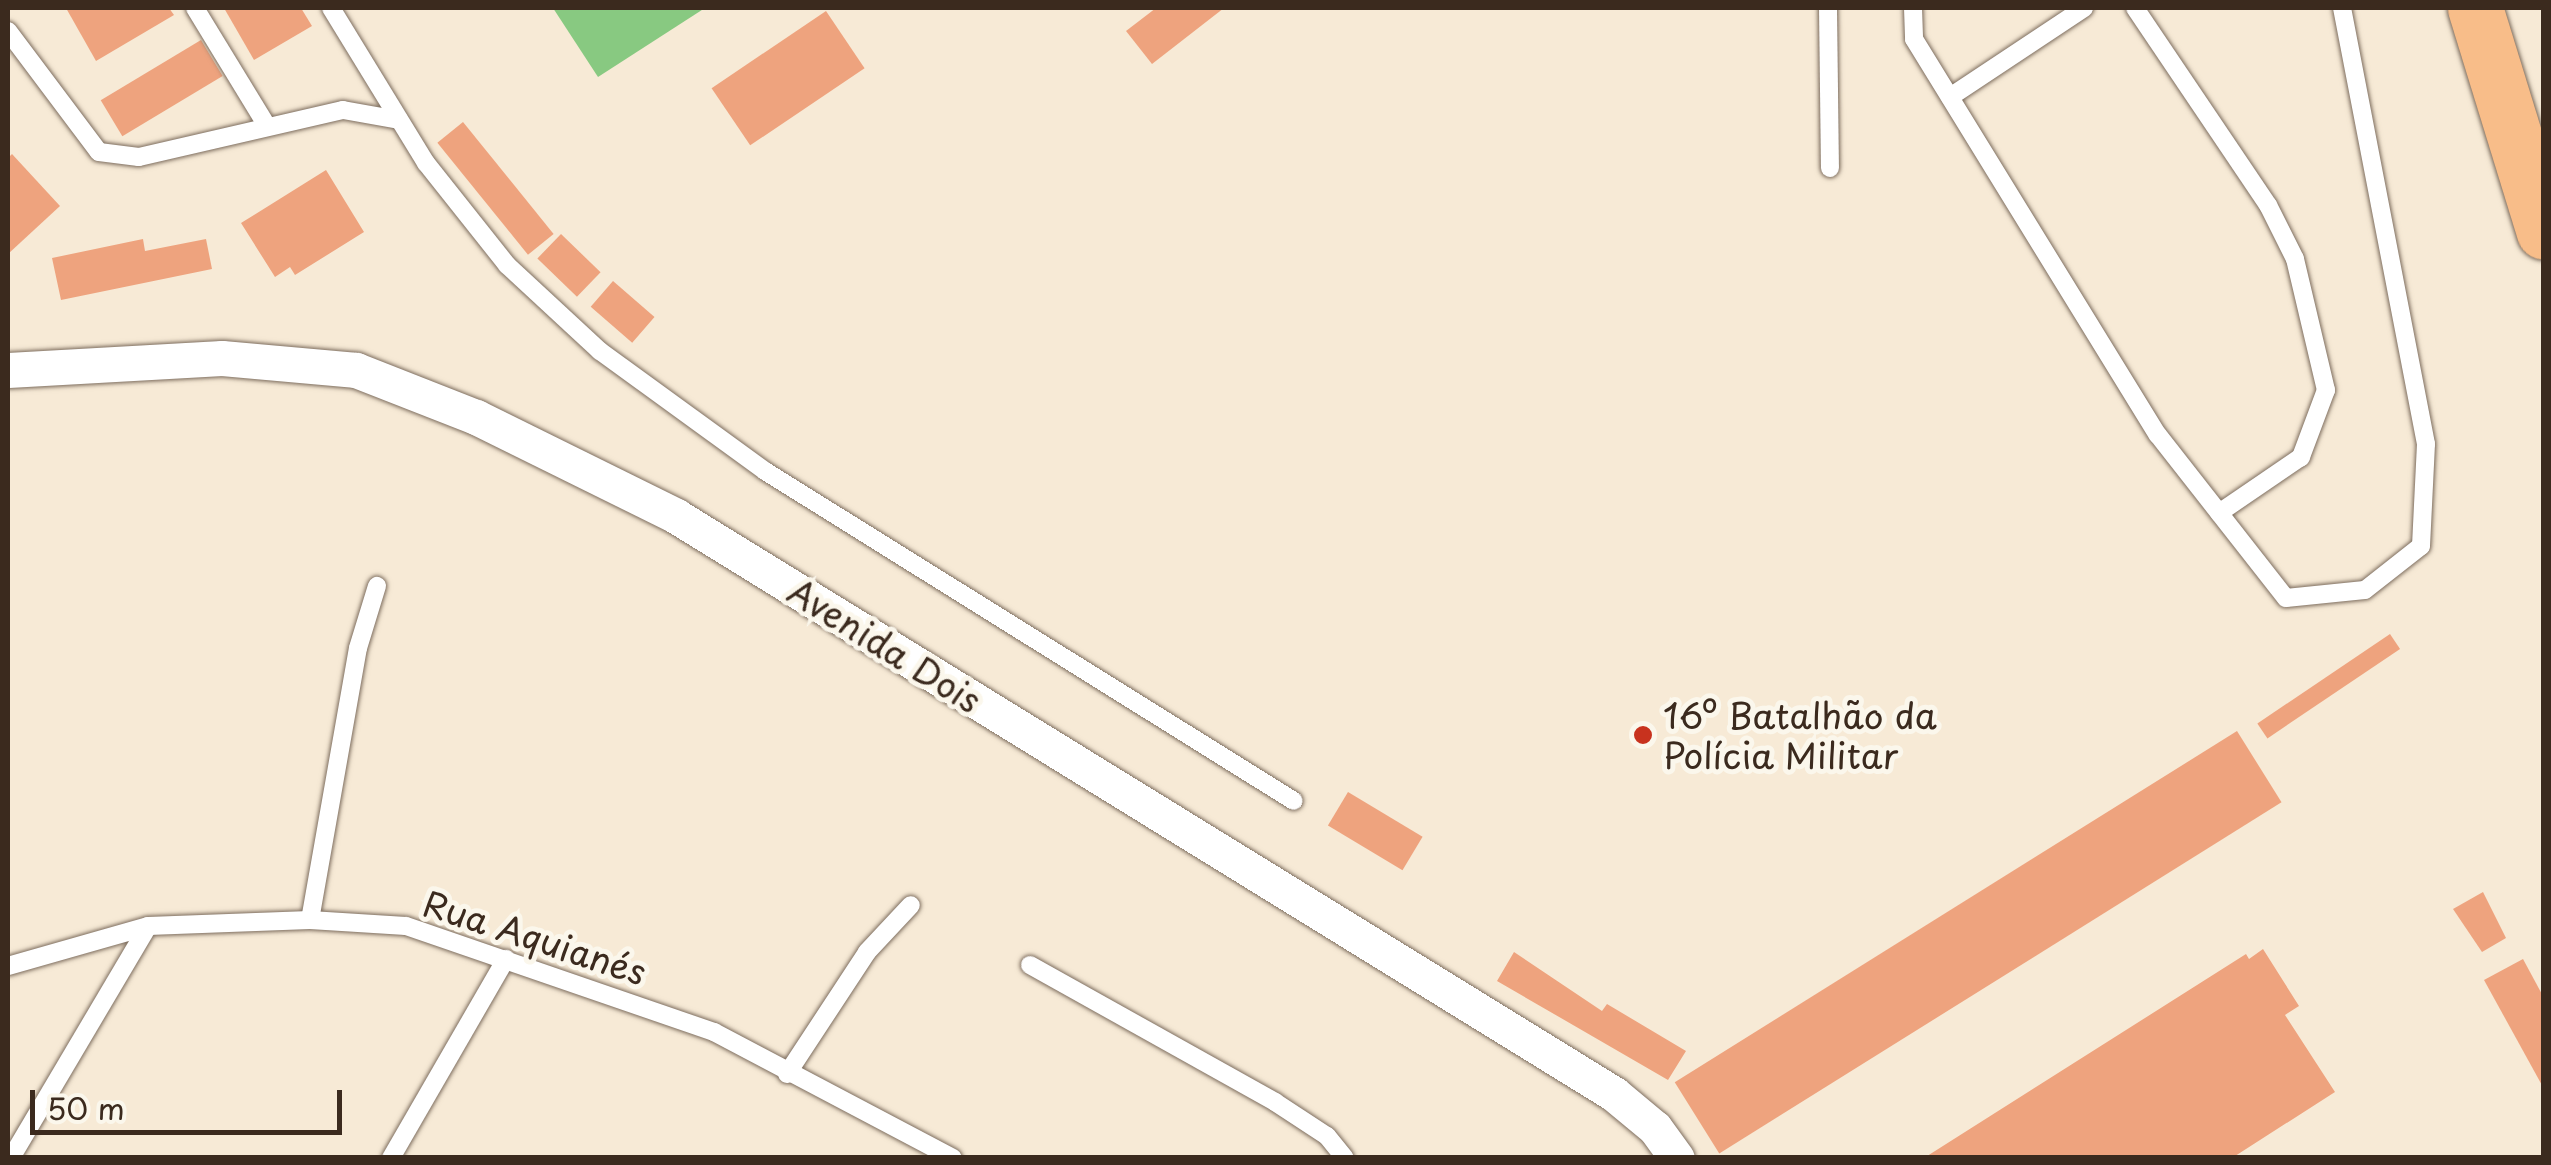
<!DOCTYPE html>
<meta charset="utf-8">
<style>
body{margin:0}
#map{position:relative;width:2551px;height:1165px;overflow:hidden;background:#f7ead6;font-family:"Playpen Sans",sans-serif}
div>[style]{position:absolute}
.green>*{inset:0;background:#88c981}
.building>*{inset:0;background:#eea37e;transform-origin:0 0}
.roads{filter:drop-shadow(0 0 2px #7d6d5e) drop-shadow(0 0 2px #7d6d5e)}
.service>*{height:18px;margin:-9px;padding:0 9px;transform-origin:9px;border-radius:9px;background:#fff}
.minor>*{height:35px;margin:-17.5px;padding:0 17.5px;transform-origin:17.5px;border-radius:17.5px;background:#fff}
.trunk>*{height:55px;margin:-27.5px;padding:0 27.5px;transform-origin:27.5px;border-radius:27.5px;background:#f8bd89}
.dots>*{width:28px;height:28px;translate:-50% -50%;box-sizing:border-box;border:5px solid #fbf7ec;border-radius:50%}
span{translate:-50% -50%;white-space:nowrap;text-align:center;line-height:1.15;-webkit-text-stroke:10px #fbf7ec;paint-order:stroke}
.street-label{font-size:35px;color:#3b2a1e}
.poi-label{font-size:35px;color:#3b2a1e}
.left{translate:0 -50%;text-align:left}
.frame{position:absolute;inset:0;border:10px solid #3b2a1e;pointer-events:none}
.scale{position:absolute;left:30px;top:1090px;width:312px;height:45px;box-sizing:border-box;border:5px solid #3b2a1e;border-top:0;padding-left:12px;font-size:30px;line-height:35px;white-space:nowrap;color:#3b2a1e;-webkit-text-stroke:8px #fbf7ec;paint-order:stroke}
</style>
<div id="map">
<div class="green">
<i style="clip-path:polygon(553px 8px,705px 8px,598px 77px)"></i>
</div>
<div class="building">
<i style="clip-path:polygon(66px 8px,169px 8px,174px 15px,96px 61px)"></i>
<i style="clip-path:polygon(224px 8px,301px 8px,312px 26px,254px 60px)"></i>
<i style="clip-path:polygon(1156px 8px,1224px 8px,1152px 64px,1126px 31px)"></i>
<i style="left:826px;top:11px;width:69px;height:138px;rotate:56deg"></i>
<i style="left:201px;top:40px;width:42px;height:117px;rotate:59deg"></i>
<i style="left:463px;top:122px;width:144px;height:33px;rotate:51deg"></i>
<i style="clip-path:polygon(12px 154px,60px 206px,8px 254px,8px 158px)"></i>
<i style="clip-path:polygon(326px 170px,364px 232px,295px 275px,290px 267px,275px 277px,241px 223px)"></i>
<i style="left:561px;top:234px;width:55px;height:34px;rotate:44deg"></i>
<i style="clip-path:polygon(143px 239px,145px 251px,206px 239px,212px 269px,61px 300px,52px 258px)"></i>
<i style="left:613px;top:281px;width:55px;height:34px;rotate:41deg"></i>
<i style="left:2390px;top:634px;width:18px;height:160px;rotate:56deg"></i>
<i style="left:2237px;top:731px;width:84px;height:663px;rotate:58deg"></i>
<i style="left:1348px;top:792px;width:87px;height:39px;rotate:31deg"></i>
<i style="clip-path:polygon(2483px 892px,2506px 938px,2482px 952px,2453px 909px)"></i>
<i style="clip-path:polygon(2263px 949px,2299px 1006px,2285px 1015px,2335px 1092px,2232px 1158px,1924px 1158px,2246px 954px,2249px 959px)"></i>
<i style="clip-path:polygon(1514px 952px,1602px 1011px,1607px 1004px,1686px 1051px,1668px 1080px,1497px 981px)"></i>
<i style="clip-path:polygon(2523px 959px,2544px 998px,2544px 1089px,2484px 980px)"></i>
</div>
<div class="roads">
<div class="service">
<i style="left:195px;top:8px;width:138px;rotate:58.6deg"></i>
<i style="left:331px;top:8px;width:182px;rotate:58.5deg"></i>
<i style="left:426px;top:163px;width:130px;rotate:51.5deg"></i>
<i style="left:507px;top:265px;width:127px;rotate:42.8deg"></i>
<i style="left:600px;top:351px;width:204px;rotate:36deg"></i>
<i style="left:765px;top:471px;width:623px;rotate:31.96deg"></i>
<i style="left:1828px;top:8px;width:160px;rotate:89.3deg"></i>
<i style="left:1913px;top:8px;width:31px;rotate:88deg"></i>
<i style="left:1914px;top:39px;width:465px;rotate:58.4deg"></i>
<i style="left:2158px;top:435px;width:207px;rotate:51.9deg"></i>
<i style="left:2286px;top:598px;width:79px;rotate:-5.8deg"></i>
<i style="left:2365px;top:590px;width:71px;rotate:-38.2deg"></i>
<i style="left:2421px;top:546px;width:102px;rotate:-87.2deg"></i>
<i style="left:2426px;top:444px;width:444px;rotate:-100.9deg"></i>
<i style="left:2135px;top:8px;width:238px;rotate:56deg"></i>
<i style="left:2268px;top:205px;width:60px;rotate:63.4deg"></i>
<i style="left:2295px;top:259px;width:135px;rotate:76.7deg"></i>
<i style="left:2326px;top:390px;width:72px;rotate:110.5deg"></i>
<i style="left:2301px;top:457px;width:99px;rotate:145.7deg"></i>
<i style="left:8px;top:31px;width:151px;rotate:53.1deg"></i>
<i style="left:99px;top:152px;width:40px;rotate:7.1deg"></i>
<i style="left:139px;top:157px;width:209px;rotate:-13deg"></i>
<i style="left:343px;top:110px;width:57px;rotate:10.1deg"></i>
<i style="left:1950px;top:97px;width:161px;rotate:-33.6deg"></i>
<i style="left:310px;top:920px;width:276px;rotate:-80deg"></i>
<i style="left:358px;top:648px;width:65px;rotate:-73deg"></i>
<i style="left:1030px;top:965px;width:281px;rotate:29.2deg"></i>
<i style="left:1275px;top:1102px;width:62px;rotate:33.2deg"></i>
<i style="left:1327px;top:1136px;width:28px;rotate:51deg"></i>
<i style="left:8px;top:966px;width:146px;rotate:-15.9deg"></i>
<i style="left:148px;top:926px;width:162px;rotate:-2.1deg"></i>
<i style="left:310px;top:920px;width:96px;rotate:3.6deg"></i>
<i style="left:406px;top:926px;width:326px;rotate:19deg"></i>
<i style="left:714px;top:1032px;width:270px;rotate:27.8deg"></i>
<i style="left:787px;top:1074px;width:146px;rotate:-56.7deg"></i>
<i style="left:867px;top:952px;width:64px;rotate:-46.9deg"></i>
<i style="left:11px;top:1158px;width:269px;rotate:-59.4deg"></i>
<i style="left:391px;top:1158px;width:230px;rotate:-60deg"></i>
</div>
<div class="minor">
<i style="left:8px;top:370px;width:214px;rotate:-3.2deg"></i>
<i style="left:222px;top:358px;width:135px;rotate:5.1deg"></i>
<i style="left:356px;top:370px;width:129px;rotate:21.4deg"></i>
<i style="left:476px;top:417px;width:223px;rotate:26.3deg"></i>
<i style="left:676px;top:516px;width:1102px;rotate:31.64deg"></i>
<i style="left:1614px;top:1094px;width:53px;rotate:39.7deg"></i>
<i style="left:1655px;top:1128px;width:37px;rotate:54deg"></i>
</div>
<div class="trunk">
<i style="left:2475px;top:8px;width:234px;rotate:72.9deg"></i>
</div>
</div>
<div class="dots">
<i style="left:1643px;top:735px;background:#c8321e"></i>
</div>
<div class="street-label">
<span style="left:885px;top:645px;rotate:32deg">Avenida Dois</span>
<span style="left:535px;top:937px;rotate:18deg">Rua Aquianés</span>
</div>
<div class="poi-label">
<span class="left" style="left:1663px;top:735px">16º Batalhão da<br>Polícia Militar</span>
</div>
<div class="frame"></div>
<div class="scale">50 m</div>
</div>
